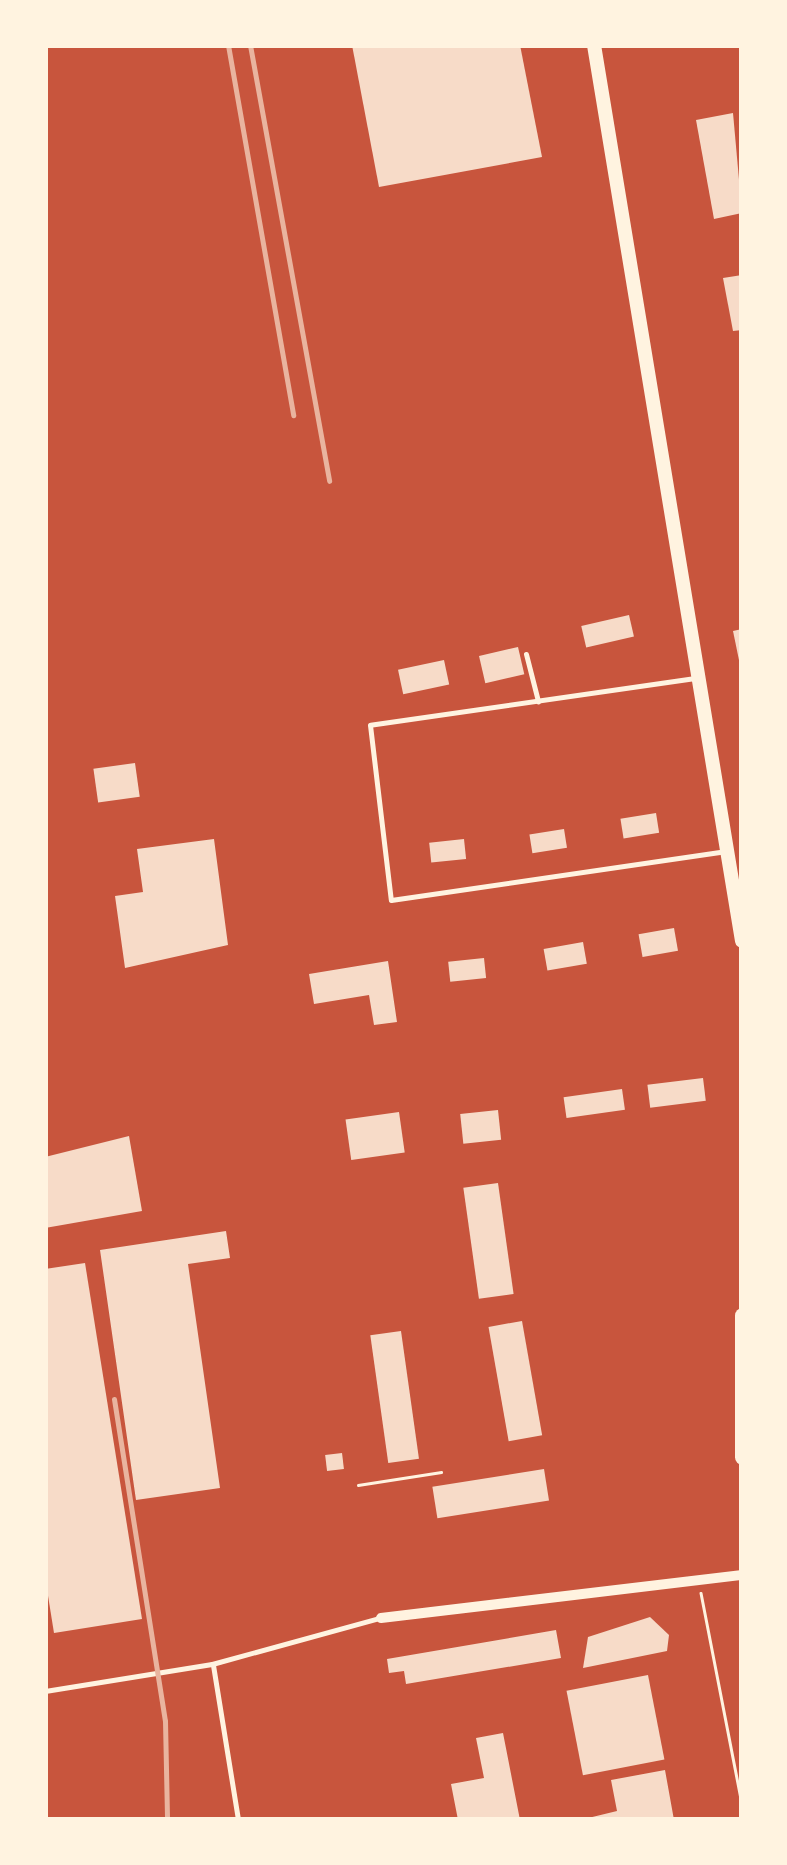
<!DOCTYPE html>
<style>
body{margin:0}
#map{position:relative;width:787px;height:1865px;overflow:hidden;background:#c8553d;font-family:"IBM Plex Serif",serif}
div>[style]{position:absolute}
.building>*{inset:0;background:#f7dbc8;transform-origin:0 0}
.path>*{height:2.5px;margin:-1.25px;padding:0 1.25px;transform-origin:1.25px;border-radius:1.25px;background:#fff3e0}
.service>*{height:5px;margin:-2.5px;padding:0 2.5px;transform-origin:2.5px;border-radius:2.5px;background:#fff3e0}
.minor>*{height:10px;margin:-5px;padding:0 5px;transform-origin:5px;border-radius:5px;background:#fff3e0}
.secondary>*{height:14px;margin:-7px;padding:0 7px;transform-origin:7px;border-radius:7px;background:#fff3e0}
.primary>*{height:15px;margin:-7.5px;padding:0 7.5px;transform-origin:7.5px;border-radius:7.5px;background:#fff3e0}
.rail>*{height:5px;margin:-2.5px;padding:0 2.5px;transform-origin:2.5px;border-radius:2.5px;background:#e9b49f}
span{translate:-50% -50%;white-space:nowrap;text-align:center;line-height:1.15;-webkit-text-stroke:8px #fff3e0;paint-order:stroke}
.frame{position:absolute;inset:0;border:48px solid #fff3e0;pointer-events:none}
</style>
<div id="map">
<div class="building">
<i style="clip-path:polygon(352px 45px,520px 45px,542px 157px,379px 187px)"></i>
<i style="clip-path:polygon(733px 113px,742px 213px,714px 219px,696px 120px)"></i>
<i style="clip-path:polygon(742px 275px,742px 330px,733px 331px,723px 278px)"></i>
<i style="left:629px;top:615px;width:22px;height:49px;rotate:77deg"></i>
<i style="clip-path:polygon(742px 629px,742px 665px,740px 665px,733px 631px)"></i>
<i style="left:518px;top:647px;width:28px;height:40px;rotate:77deg"></i>
<i style="left:444px;top:660px;width:25px;height:47px;rotate:78deg"></i>
<i style="left:135px;top:763px;width:34px;height:42px;rotate:82deg"></i>
<i style="left:656px;top:813px;width:20px;height:36px;rotate:81deg"></i>
<i style="left:564px;top:829px;width:19px;height:35px;rotate:81deg"></i>
<i style="clip-path:polygon(214px 839px,228px 945px,125px 968px,115px 896px,143px 892px,137px 849px)"></i>
<i style="left:464px;top:839px;width:20px;height:35px;rotate:84deg"></i>
<i style="left:674px;top:928px;width:23px;height:36px;rotate:80deg"></i>
<i style="left:583px;top:942px;width:22px;height:40px;rotate:80deg"></i>
<i style="left:484px;top:958px;width:20px;height:36px;rotate:84deg"></i>
<i style="clip-path:polygon(388px 961px,397px 1022px,374px 1025px,369px 995px,314px 1004px,309px 974px)"></i>
<i style="left:703px;top:1078px;width:23px;height:56px;rotate:83deg"></i>
<i style="left:622px;top:1089px;width:21px;height:59px;rotate:82deg"></i>
<i style="left:498px;top:1110px;width:30px;height:38px;rotate:84deg"></i>
<i style="left:399px;top:1112px;width:41px;height:54px;rotate:82deg"></i>
<i style="clip-path:polygon(129px 1136px,142px 1211px,45px 1228px,45px 1157px)"></i>
<i style="left:498px;top:1183px;width:112px;height:35px;rotate:82deg"></i>
<i style="clip-path:polygon(226px 1231px,230px 1258px,188px 1264px,220px 1488px,136px 1500px,100px 1250px)"></i>
<i style="clip-path:polygon(85px 1263px,142px 1619px,54px 1633px,45px 1577px,45px 1269px)"></i>
<i style="left:522px;top:1321px;width:116px;height:34px;rotate:80deg"></i>
<i style="left:401px;top:1331px;width:129px;height:31px;rotate:82deg"></i>
<i style="left:342px;top:1453px;width:16px;height:17px;rotate:83deg"></i>
<i style="left:544px;top:1469px;width:32px;height:113px;rotate:81deg"></i>
<i style="clip-path:polygon(650px 1617px,669px 1635px,667px 1651px,583px 1668px,588px 1637px)"></i>
<i style="clip-path:polygon(556px 1630px,561px 1658px,406px 1684px,404px 1671px,389px 1673px,387px 1659px)"></i>
<i style="left:648px;top:1675px;width:86px;height:83px;rotate:79deg"></i>
<i style="clip-path:polygon(503px 1733px,520px 1820px,458px 1820px,451px 1784px,484px 1778px,476px 1738px)"></i>
<i style="clip-path:polygon(665px 1770px,674px 1820px,580px 1820px,617px 1811px,611px 1780px)"></i>
</div>
<div class="path">
<i style="left:358px;top:1485px;width:84px;rotate:-8.9deg"></i>
<i style="left:701px;top:1593px;width:214px;rotate:79deg"></i>
</div>
<div class="service">
<i style="left:526px;top:654px;width:49px;rotate:75.7deg"></i>
<i style="left:695px;top:678px;width:328px;rotate:171.8deg"></i>
<i style="left:370px;top:725px;width:176px;rotate:83.2deg"></i>
<i style="left:391px;top:900px;width:339px;rotate:-8.3deg"></i>
<i style="left:213px;top:1665px;width:157px;rotate:80.8deg"></i>
<i style="left:45px;top:1691px;width:169px;rotate:-9.2deg"></i>
<i style="left:212px;top:1664px;width:173px;rotate:-15.4deg"></i>
</div>
<div class="minor">
<i style="left:381px;top:1618px;width:364px;rotate:-6.8deg"></i>
</div>
<div class="secondary">
<i style="left:594px;top:45px;width:908px;rotate:80.62deg"></i>
</div>
<div class="primary">
<i style="left:742px;top:1315px;width:142px;rotate:90deg"></i>
</div>
<div class="rail">
<i style="left:228px;top:45px;width:376px;rotate:80deg"></i>
<i style="left:250px;top:45px;width:443px;rotate:79.7deg"></i>
<i style="left:114px;top:1399px;width:326px;rotate:81deg"></i>
<i style="left:165px;top:1721px;width:99px;rotate:88.8deg"></i>
</div>
<div class="frame"></div>
</div>
